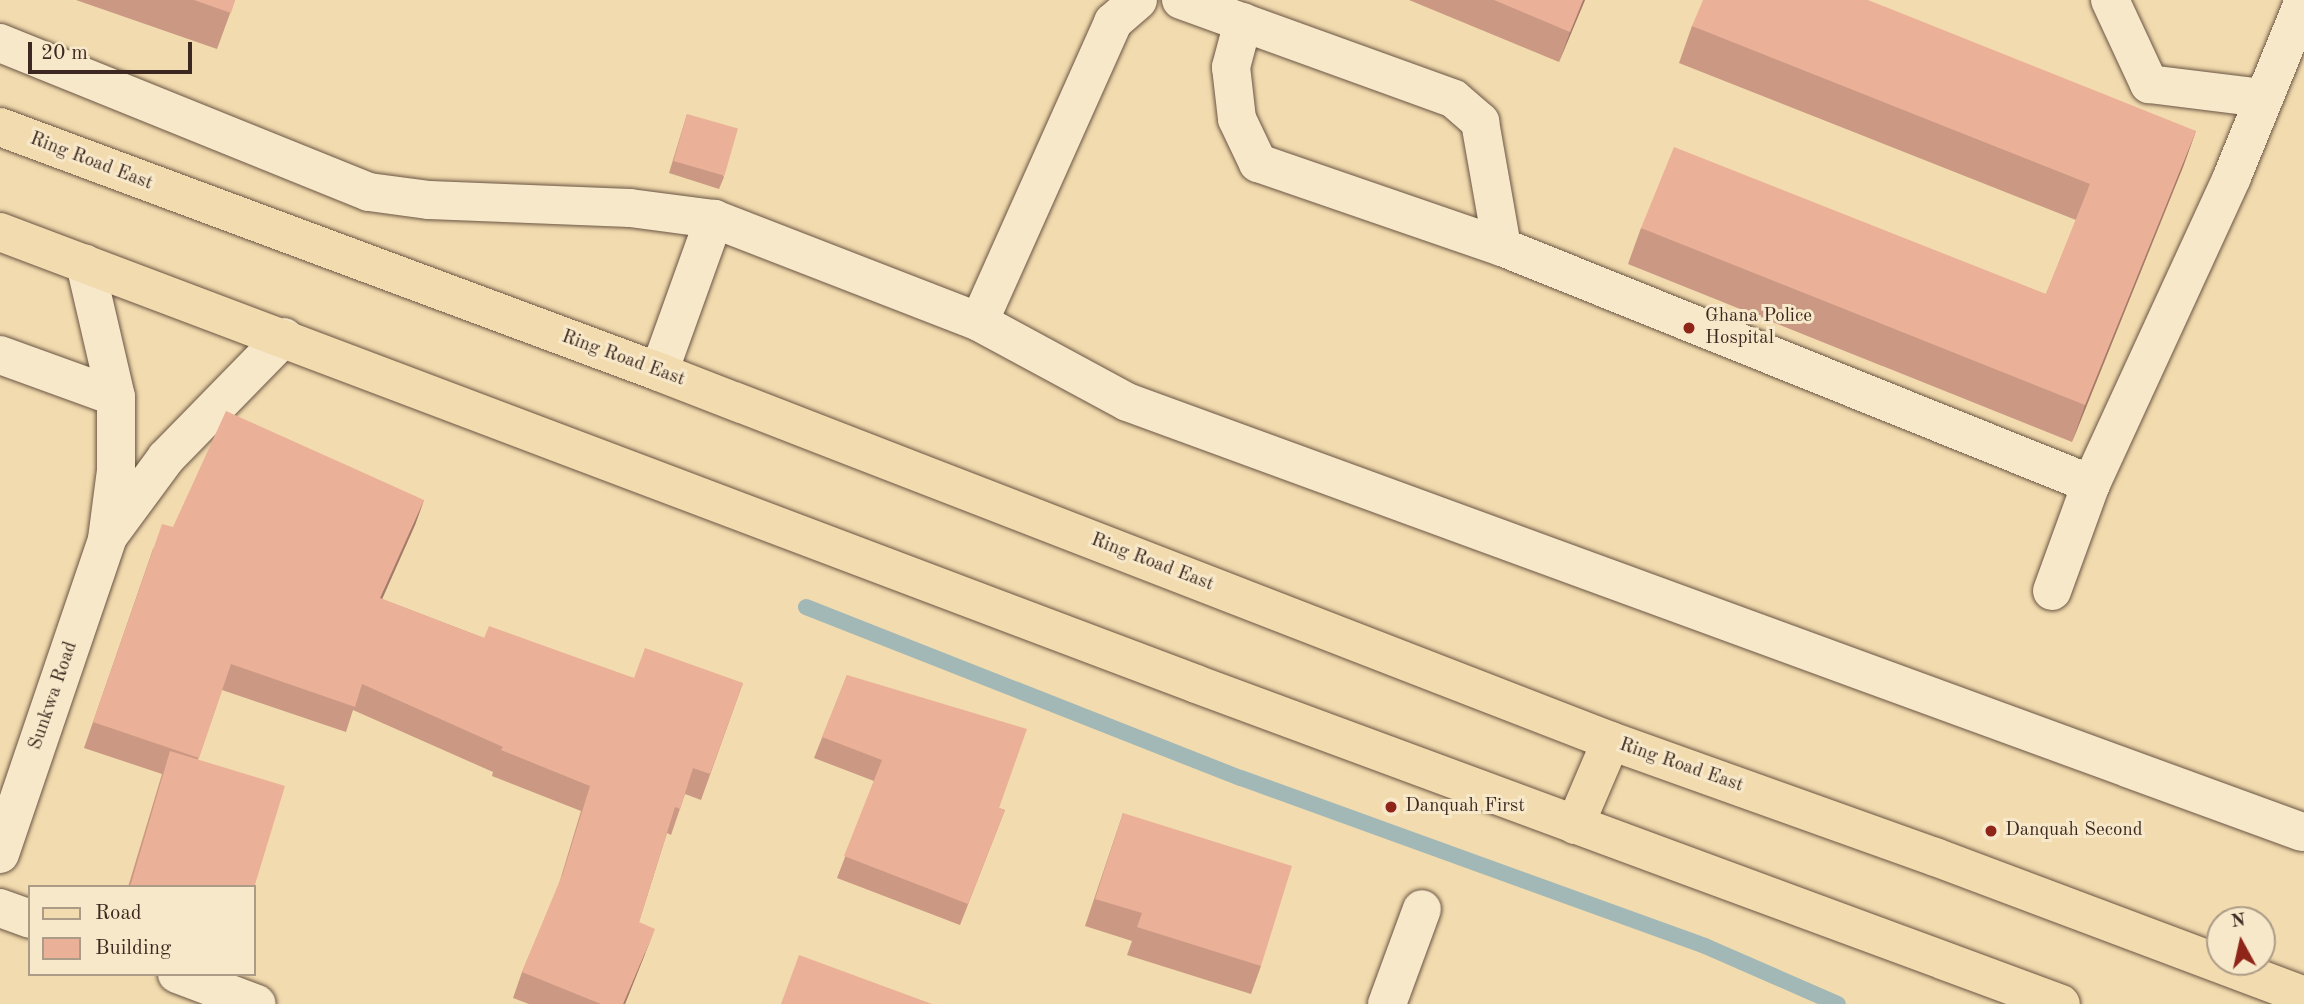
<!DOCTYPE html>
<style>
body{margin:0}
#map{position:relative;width:2304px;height:1004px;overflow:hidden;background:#f2dbae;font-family:"Old Standard TT",serif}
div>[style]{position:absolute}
.stream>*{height:16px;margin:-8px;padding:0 8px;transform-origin:8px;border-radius:8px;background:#a2b8b7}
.roads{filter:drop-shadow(0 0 2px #6a5544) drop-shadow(0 0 2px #6a5544)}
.minor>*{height:38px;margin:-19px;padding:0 19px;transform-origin:19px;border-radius:19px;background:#f7e8ca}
.major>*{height:38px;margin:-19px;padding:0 19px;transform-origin:19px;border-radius:19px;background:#f2dbae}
.wall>*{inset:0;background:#ca9883}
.shaded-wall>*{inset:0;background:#a47c6a}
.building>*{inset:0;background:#ebb198;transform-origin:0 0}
.dots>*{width:19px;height:19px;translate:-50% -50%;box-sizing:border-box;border:4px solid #f7e8ca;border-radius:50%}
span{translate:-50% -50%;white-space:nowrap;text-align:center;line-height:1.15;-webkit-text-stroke:6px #f7e8ca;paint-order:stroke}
.street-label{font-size:19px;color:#3c2820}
.poi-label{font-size:19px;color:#3c2820}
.left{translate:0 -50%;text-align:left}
.legend{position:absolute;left:28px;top:885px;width:228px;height:91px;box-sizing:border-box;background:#f7e8ca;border:2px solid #ac9b86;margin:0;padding:9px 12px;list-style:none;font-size:21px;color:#3c2820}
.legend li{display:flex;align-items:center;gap:14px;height:35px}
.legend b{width:35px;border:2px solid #ac9b86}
.north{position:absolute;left:2206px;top:906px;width:70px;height:70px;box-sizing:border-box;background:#f7e8ca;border:2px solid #ac9b86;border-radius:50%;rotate:352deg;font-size:19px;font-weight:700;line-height:28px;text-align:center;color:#3c2820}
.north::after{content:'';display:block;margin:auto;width:24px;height:32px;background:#8f2418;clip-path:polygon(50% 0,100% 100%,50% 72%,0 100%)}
.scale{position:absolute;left:28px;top:42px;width:164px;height:32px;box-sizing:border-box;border:4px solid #3c2820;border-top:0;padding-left:9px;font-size:21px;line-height:24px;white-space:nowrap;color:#3c2820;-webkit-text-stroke:5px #f7e8ca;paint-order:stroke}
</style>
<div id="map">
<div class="stream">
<i style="left:806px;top:607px;width:467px;rotate:21.5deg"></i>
<i style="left:1241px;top:778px;width:493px;rotate:19.9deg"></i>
<i style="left:1705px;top:946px;width:145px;rotate:23.6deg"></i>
</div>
<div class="roads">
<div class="minor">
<i style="left:1181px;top:0;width:290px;rotate:19.9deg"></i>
<i style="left:1454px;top:99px;width:35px;rotate:41deg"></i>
<i style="left:1480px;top:122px;width:127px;rotate:80deg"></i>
<i style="left:1502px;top:247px;width:635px;rotate:21.92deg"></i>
<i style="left:2110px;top:0;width:93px;rotate:65.1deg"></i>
<i style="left:2149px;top:84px;width:113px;rotate:7.1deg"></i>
<i style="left:1243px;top:22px;width:47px;rotate:104.9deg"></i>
<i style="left:1231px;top:67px;width:52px;rotate:83.4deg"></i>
<i style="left:1237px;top:119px;width:49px;rotate:64.5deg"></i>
<i style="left:1258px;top:163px;width:258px;rotate:19deg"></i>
<i style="left:0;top:43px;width:398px;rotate:22deg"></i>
<i style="left:369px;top:192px;width:61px;rotate:7.6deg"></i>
<i style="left:429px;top:200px;width:201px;rotate:2.3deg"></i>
<i style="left:630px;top:208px;width:85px;rotate:7.5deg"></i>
<i style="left:714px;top:219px;width:284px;rotate:21.2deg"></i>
<i style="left:979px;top:322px;width:168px;rotate:28.4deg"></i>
<i style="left:1127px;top:402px;width:1251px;rotate:20.1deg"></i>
<i style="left:979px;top:322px;width:329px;rotate:-65.9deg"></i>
<i style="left:1113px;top:22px;width:33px;rotate:-41deg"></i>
<i style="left:0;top:355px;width:123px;rotate:19.9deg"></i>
<i style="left:659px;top:372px;width:163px;rotate:-70.2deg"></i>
<i style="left:110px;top:534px;width:94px;rotate:-53.6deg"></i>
<i style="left:166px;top:458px;width:169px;rotate:-45.7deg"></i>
<i style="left:2052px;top:591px;width:114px;rotate:-70deg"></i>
<i style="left:2091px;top:484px;width:338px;rotate:-65.3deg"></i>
<i style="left:2232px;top:177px;width:190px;rotate:-67.8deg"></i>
<i style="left:0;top:854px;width:333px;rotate:-71.2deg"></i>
<i style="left:107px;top:539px;width:69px;rotate:-82.5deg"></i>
<i style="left:116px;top:471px;width:74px;rotate:-90deg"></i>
<i style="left:116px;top:397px;width:137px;rotate:-103.1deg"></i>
<i style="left:0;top:908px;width:32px;rotate:20deg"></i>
<i style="left:177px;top:974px;width:85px;rotate:20.6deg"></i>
<i style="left:1387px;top:1004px;width:101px;rotate:-69.8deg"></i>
</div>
<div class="major">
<i style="left:0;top:127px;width:703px;rotate:20.39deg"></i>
<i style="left:659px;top:372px;width:1021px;rotate:21.19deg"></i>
<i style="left:1611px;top:741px;width:344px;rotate:19.7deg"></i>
<i style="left:1935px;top:857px;width:394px;rotate:20.6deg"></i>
<i style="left:0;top:232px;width:1279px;rotate:20.7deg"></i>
<i style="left:1196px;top:684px;width:922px;rotate:20.3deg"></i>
<i style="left:1575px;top:825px;width:91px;rotate:-66.8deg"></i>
</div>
</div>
<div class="wall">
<i style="clip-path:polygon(76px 0,235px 0,217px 49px)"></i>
<i style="clip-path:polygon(1409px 0,1585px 0,1559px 62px)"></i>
<i style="clip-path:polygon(1692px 26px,2196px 131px,2183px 167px,2072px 442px,1628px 264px,1641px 228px,2046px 294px,2076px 220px,1679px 63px)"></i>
<i style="clip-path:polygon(687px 114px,724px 177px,719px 189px,669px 173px)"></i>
<i style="clip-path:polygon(424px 500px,415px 525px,382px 599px,484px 638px,634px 678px,743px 683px,701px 800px,685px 794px,671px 835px,667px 833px,639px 922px,645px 954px,625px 1004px,529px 1004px,513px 998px,522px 972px,558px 887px,581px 811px,492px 776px,493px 772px,353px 710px,346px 732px,222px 690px,198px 760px,254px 887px,128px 887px,162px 774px,84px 748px,153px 549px,173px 527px)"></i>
<i style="clip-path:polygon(847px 675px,999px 808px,1005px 810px,960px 925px,837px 878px,874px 781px,814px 758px)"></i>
<i style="clip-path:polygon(1123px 813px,1261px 966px,1251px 994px,1127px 955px,1132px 941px,1085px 926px)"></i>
</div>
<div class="shaded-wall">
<i style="clip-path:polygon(1583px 0,1585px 0,1559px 62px,1570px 32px)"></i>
<i style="clip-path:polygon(2196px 131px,2183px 167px,2072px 442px,2085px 405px)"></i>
<i style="clip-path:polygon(424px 500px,415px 525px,371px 624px,380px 598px)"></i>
<i style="clip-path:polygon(655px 929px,625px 1004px,623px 1004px)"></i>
</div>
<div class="building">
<i style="clip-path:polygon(194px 0,235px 0,231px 13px)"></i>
<i style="clip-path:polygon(1494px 0,1583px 0,1570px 32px)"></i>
<i style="clip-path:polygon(1703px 0,1868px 0,2196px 131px,2085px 405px,1641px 228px,1674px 147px,2046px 294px,2090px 184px,1692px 26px)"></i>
<i style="left:687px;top:114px;width:53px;height:49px;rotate:16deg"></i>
<i style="clip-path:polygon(226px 411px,424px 500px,380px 598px,484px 638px,489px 626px,634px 678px,645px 648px,743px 683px,710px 774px,693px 768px,680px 809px,675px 807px,639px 922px,655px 929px,623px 1004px,601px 1004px,522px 972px,563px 873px,590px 786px,501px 750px,503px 747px,362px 684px,355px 707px,231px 664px,199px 758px,93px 722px,162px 524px,173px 527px)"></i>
<i style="clip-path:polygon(847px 675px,1027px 729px,999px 808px,1005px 810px,968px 904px,844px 856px,882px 760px,822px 737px)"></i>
<i style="clip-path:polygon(170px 751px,285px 786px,254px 888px,254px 887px,130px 887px)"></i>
<i style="clip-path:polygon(1123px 813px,1292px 866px,1261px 966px,1137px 927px,1142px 913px,1095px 899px)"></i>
<i style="clip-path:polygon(799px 955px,932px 1004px,781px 1004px)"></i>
</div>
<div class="dots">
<i style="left:1689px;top:328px;background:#8f2418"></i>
<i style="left:1391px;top:807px;background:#8f2418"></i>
<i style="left:1991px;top:831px;background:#8f2418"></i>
</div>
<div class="street-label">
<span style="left:91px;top:162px;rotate:21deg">Ring Road East</span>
<span style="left:623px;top:359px;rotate:20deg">Ring Road East</span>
<span style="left:1152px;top:563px;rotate:21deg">Ring Road East</span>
<span style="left:54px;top:696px;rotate:-71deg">Sunkwa Road</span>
<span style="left:1681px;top:766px;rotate:19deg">Ring Road East</span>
</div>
<div class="poi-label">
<span class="left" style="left:1705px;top:328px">Ghana Police<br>Hospital</span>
<span class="left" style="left:1405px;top:807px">Danquah First</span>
<span class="left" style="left:2005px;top:831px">Danquah Second</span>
</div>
<ul class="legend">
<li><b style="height:9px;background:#f2dbae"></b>Road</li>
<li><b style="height:19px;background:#ebb198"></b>Building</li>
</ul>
<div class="north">N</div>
<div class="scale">20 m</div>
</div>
